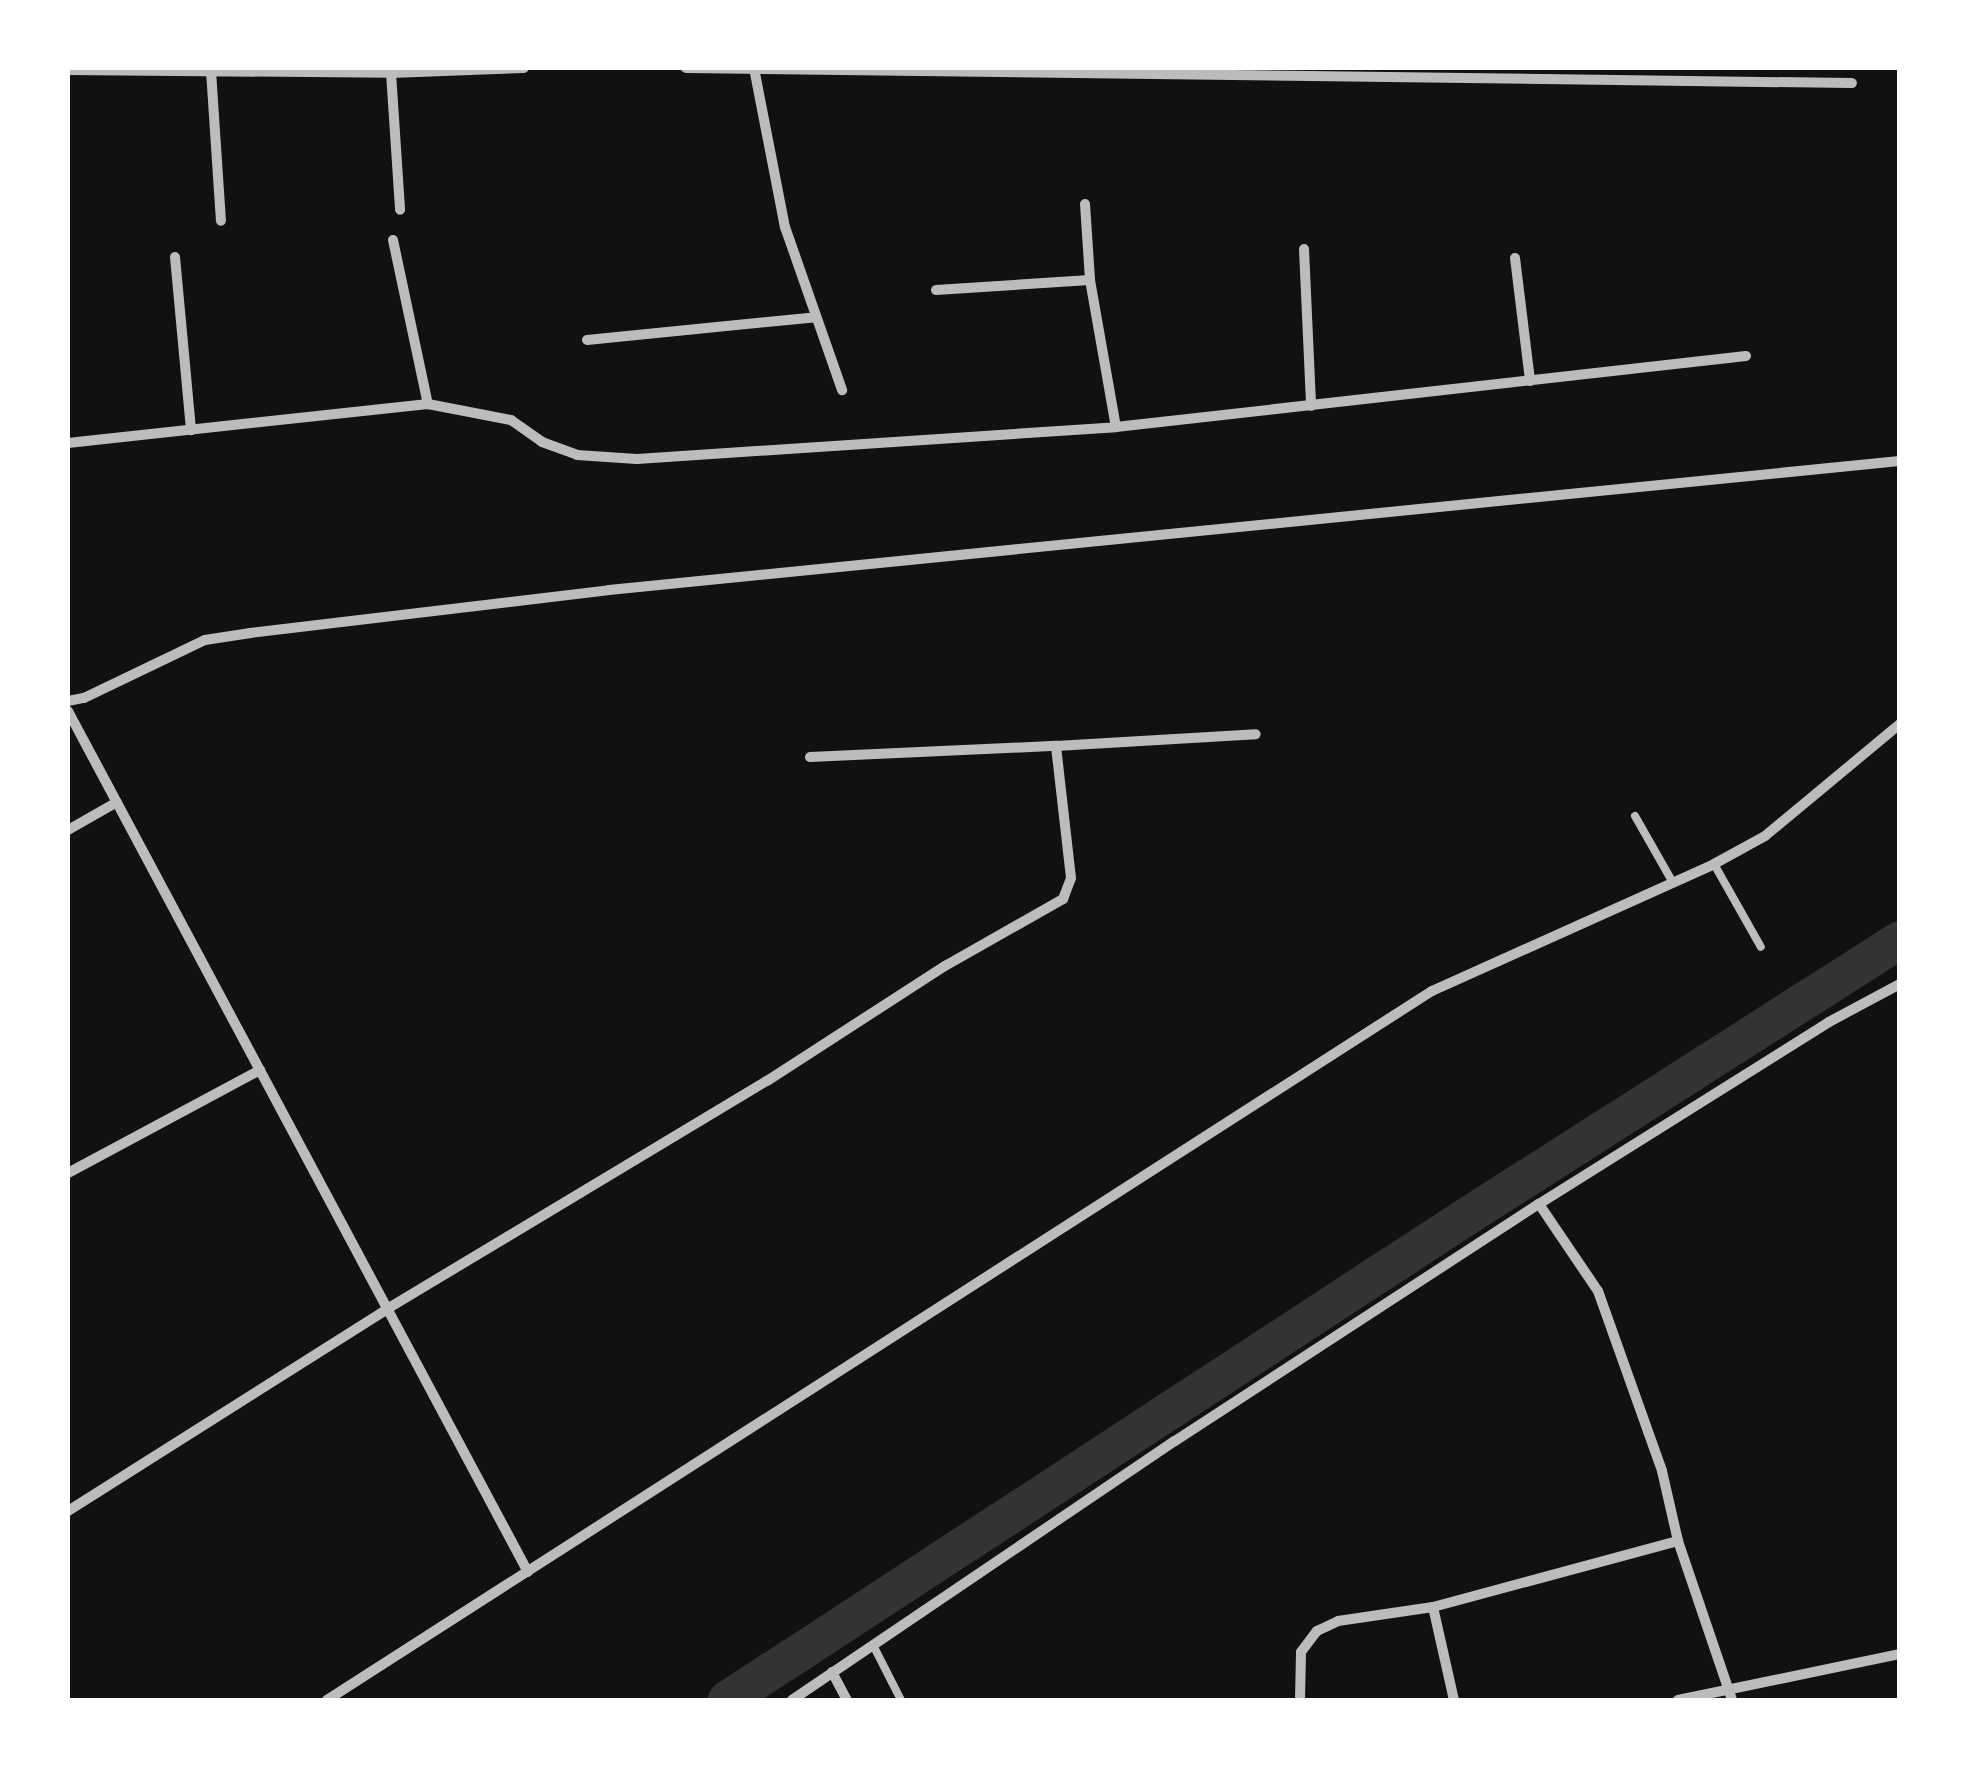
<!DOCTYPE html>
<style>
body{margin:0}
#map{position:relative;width:1967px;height:1768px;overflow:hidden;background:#111;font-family:Figtree,sans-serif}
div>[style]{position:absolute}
.canal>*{height:38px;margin:-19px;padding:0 19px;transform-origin:19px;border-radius:19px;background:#333}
.service>*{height:8px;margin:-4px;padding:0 4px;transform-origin:4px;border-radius:4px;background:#bcbcbc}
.minor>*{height:10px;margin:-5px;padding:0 5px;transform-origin:5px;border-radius:5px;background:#bcbcbc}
span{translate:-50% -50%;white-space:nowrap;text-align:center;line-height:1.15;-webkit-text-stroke:8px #fff;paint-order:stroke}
.frame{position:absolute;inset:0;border:70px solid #fff;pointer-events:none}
</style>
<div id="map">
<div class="canal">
<i style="left:727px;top:1700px;width:883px;rotate:-33.17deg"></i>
<i style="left:1466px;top:1217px;width:515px;rotate:-32.55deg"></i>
</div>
<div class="service">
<i style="left:1635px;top:816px;width:73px;rotate:60.3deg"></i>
<i style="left:1714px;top:864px;width:95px;rotate:60.5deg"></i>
<i style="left:873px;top:1645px;width:62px;rotate:63deg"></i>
</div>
<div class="minor">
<i style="left:686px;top:68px;width:1166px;rotate:0.74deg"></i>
<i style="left:754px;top:68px;width:162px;rotate:79deg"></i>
<i style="left:785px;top:227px;width:173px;rotate:70.7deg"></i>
<i style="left:68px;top:70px;width:323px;rotate:0.5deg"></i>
<i style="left:391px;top:73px;width:133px;rotate:-2.2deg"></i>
<i style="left:211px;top:71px;width:150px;rotate:86.2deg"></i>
<i style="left:391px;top:73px;width:137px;rotate:86.2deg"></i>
<i style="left:1085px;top:204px;width:76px;rotate:86.2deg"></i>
<i style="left:1090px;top:280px;width:149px;rotate:80deg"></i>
<i style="left:393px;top:240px;width:168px;rotate:78deg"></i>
<i style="left:1304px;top:249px;width:157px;rotate:87.4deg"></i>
<i style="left:175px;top:257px;width:174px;rotate:84.7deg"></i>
<i style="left:1515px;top:258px;width:124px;rotate:83deg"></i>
<i style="left:936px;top:290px;width:154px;rotate:-3.7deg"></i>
<i style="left:587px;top:340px;width:230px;rotate:-5.7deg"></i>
<i style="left:68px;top:443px;width:362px;rotate:-6.2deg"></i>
<i style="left:428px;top:404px;width:85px;rotate:10.9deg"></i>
<i style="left:511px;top:420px;width:38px;rotate:35deg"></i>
<i style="left:542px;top:442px;width:37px;rotate:20deg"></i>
<i style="left:577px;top:455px;width:60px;rotate:3.8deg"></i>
<i style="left:637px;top:459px;width:480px;rotate:-3.8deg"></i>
<i style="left:1116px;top:427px;width:634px;rotate:-6.43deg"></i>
<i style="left:68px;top:701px;width:16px;rotate:-11deg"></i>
<i style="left:84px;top:698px;width:134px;rotate:-25.6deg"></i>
<i style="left:205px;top:640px;width:46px;rotate:-8.8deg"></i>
<i style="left:250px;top:633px;width:362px;rotate:-6.8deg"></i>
<i style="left:609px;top:590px;width:1297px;rotate:-5.71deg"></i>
<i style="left:68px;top:711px;width:976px;rotate:61.89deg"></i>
<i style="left:810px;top:757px;width:246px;rotate:-2.6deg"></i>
<i style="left:68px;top:830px;width:56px;rotate:-29.7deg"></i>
<i style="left:68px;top:1173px;width:218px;rotate:-28.2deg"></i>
<i style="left:1539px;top:1204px;width:105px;rotate:55.9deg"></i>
<i style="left:1598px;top:1291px;width:191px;rotate:70.4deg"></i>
<i style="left:1662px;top:1471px;width:72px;rotate:77.1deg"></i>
<i style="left:1678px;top:1541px;width:168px;rotate:71.2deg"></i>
<i style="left:68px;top:1511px;width:378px;rotate:-32.3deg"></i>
<i style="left:387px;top:1309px;width:443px;rotate:-31deg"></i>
<i style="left:767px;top:1081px;width:212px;rotate:-32.9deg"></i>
<i style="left:945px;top:966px;width:136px;rotate:-29.6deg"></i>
<i style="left:1063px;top:899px;width:22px;rotate:-69deg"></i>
<i style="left:1071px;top:878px;width:133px;rotate:-96.5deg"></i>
<i style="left:1056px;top:746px;width:200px;rotate:-3.4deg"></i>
<i style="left:1433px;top:1607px;width:95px;rotate:77.3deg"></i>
<i style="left:832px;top:1672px;width:32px;rotate:62deg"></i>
<i style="left:327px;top:1700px;width:1313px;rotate:-32.69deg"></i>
<i style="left:1432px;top:991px;width:309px;rotate:-24.2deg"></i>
<i style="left:1714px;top:864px;width:58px;rotate:-28.8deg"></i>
<i style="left:1765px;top:836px;width:175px;rotate:-39.7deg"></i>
<i style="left:792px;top:1700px;width:462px;rotate:-34.1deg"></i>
<i style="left:1175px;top:1441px;width:434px;rotate:-33.1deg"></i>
<i style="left:1539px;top:1204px;width:342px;rotate:-32.1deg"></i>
<i style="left:1829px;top:1022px;width:81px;rotate:-28.2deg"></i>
<i style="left:1300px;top:1700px;width:48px;rotate:-88.8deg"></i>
<i style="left:1301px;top:1652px;width:26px;rotate:-53deg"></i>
<i style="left:1317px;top:1631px;width:23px;rotate:-25deg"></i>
<i style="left:1338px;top:1621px;width:96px;rotate:-8.4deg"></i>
<i style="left:1433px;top:1607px;width:254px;rotate:-15.1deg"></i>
<i style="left:1678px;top:1700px;width:227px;rotate:-11.7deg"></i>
</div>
<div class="frame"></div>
</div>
